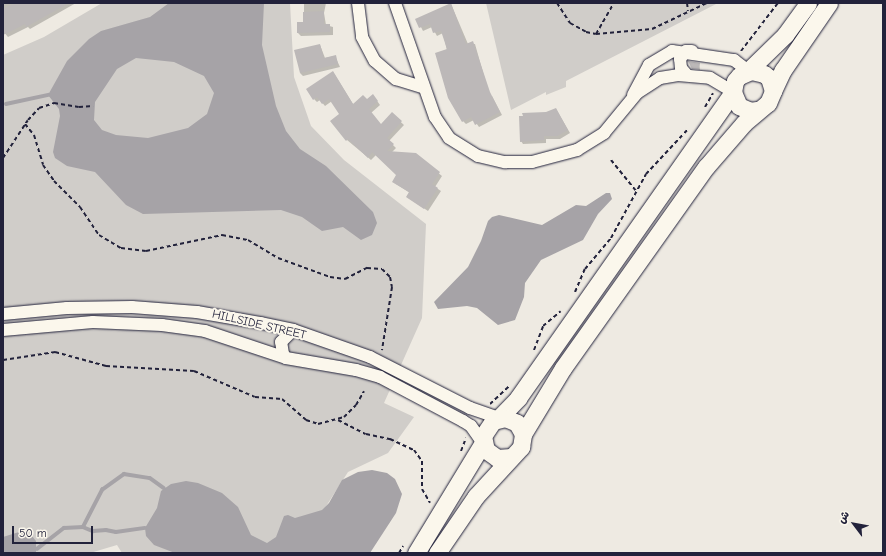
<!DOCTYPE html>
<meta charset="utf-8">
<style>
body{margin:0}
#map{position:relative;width:886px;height:556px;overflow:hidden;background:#eeeae2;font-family:"Comic Neue","Playpen Sans Arabic",sans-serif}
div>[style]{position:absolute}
.green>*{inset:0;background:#d0cdc9}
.water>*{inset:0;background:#a6a3a7}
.shadow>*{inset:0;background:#0003}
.stream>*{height:3.5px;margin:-1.75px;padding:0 1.75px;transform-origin:1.75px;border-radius:1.75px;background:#a6a3a7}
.building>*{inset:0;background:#bcb8b8}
.path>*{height:2px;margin-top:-1px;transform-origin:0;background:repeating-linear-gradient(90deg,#22223b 0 4px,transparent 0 7px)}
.roads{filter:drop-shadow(0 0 1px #22223b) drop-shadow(0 0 1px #22223b)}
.street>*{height:12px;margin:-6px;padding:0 6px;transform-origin:6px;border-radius:6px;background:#fbf7ec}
.secondary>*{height:17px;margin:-8.5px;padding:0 8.5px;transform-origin:8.5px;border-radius:8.5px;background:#fbf7ec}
span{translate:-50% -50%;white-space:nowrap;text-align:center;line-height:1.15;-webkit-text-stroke:4px #fbf7ec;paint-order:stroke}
.street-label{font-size:12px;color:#22223b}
.frame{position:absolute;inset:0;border:4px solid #22223b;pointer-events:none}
.north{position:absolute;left:834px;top:504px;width:40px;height:40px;-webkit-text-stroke:3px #fbf7ec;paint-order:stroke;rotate:302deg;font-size:11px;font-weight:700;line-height:16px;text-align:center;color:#22223b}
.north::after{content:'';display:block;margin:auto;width:14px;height:18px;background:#22223b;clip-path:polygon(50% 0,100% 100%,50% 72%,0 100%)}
.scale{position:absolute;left:12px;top:526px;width:81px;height:18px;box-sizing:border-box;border:2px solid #22223b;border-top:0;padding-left:5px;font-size:12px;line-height:14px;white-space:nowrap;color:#22223b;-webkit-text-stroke:3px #fbf7ec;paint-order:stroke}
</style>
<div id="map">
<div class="green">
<i style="clip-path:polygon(102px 3px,290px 3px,294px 77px,311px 126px,344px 160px,426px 224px,422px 318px,384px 403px,414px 417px,388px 453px,348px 472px,296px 553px,122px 553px,117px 545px,90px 553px,3px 553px,3px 55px,44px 37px)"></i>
<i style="clip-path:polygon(486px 3px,718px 3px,566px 81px,566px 87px,546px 95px,546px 92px,511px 110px)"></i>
</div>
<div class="water">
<i style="clip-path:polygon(evenodd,169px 3px,264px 3px,262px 45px,276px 106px,286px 131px,300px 149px,326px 166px,373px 212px,377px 223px,372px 235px,361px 240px,343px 227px,322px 231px,302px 217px,281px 210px,143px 214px,126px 205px,95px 172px,67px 166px,55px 158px,53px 152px,60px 116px,59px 109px,48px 95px,67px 61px,89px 39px,101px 31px,150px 17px,169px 3px,136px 58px,174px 62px,204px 76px,214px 93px,207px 114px,188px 128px,148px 138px,116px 135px,102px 130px,94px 120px,95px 102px,117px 69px,136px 58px)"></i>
<i style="clip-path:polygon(606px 193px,610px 193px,612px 199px,598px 214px,583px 240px,541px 260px,525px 283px,524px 297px,515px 320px,498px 325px,477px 308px,467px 306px,438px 309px,434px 302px,468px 267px,481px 241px,488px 221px,492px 217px,499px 215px,542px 225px,576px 205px,586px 206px)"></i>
<i style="clip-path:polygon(372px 470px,387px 473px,395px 479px,402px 494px,396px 513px,370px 553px,175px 553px,154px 545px,146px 536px,145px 528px,157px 508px,161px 491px,171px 484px,186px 481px,198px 483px,222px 493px,238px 507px,251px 535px,267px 543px,276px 537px,284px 516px,288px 515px,295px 518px,322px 510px,329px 503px,342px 480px,358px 472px)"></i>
<i style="clip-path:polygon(19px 532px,32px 536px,36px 541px,36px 552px,3px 553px,3px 537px)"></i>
</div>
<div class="shadow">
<i style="clip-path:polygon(3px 3px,76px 3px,30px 29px,28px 27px,8px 37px,3px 31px)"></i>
<i style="clip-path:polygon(304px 3px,326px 3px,324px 13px,326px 25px,333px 27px,333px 35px,301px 36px,298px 33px,304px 23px)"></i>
<i style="clip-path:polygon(451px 4px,468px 44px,475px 44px,490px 97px,492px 96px,476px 45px,492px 96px,502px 115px,479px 127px,474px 120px,466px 124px,463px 121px,443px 33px,437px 36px,432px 27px,423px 31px,417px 19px)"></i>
<i style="clip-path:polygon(320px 45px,325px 58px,335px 56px,340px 67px,303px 76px,300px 73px)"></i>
<i style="clip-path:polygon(699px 64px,700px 70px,692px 68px)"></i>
<i style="clip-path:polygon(333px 72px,353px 104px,375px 98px,380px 105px,371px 113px,381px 125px,392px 114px,404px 125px,389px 141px,396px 148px,391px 153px,415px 154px,442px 176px,435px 187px,441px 191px,428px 211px,407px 197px,410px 193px,396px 184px,398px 175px,376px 155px,371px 160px,347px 140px,340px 114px,332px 101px,325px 106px,320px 100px,317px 102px,314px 99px)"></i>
<i style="clip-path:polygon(556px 109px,570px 133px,560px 139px,546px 139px,546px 143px,523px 144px,521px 141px,546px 113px)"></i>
</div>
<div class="stream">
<i style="left:6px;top:104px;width:43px;rotate:-12.1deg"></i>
<i style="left:83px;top:527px;width:11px;rotate:22deg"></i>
<i style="left:93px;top:531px;width:13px;rotate:-4deg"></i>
<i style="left:106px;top:530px;width:10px;rotate:11deg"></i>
<i style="left:116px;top:532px;width:29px;rotate:-8deg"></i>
<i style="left:37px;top:549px;width:34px;rotate:-38deg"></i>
<i style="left:64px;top:528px;width:19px;rotate:-3deg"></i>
<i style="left:83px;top:527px;width:42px;rotate:-62.8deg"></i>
<i style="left:102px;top:490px;width:27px;rotate:-36deg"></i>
<i style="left:124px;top:474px;width:26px;rotate:9deg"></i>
<i style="left:150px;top:478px;width:17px;rotate:36deg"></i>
</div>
<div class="building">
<i style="clip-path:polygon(15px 3px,69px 3px,26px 27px,25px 24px,3px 35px,3px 9px)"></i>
<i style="clip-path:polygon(451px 3px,466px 44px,473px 41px,490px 92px,500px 112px,475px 125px,471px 117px,462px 122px,448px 98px,435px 53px,447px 49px,441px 31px,433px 33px,430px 24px,419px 28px,415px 19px)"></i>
<i style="clip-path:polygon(324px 11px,324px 24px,330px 24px,330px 32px,297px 33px,297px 22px,303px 22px,303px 12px)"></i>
<i style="clip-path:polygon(320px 44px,324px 58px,336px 55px,338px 64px,300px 73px,294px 50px)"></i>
<i style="clip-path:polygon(688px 61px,700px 63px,699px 69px,692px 69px)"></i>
<i style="clip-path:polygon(333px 71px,353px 104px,363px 95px,367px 99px,373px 94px,378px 101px,369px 109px,381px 124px,392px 112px,402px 121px,387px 138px,394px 144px,387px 151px,416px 153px,440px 172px,432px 184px,438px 188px,424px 209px,406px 197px,409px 192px,392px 182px,396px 175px,372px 152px,368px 158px,348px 139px,346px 141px,330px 121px,339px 114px,329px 99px,322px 104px,317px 97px,313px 100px,306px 89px)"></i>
<i style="clip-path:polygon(556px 108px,568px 130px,557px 136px,544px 136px,544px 140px,520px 142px,519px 116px,523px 116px,522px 113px,546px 112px)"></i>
</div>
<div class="path">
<i style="left:557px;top:3px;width:24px;rotate:57deg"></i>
<i style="left:570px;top:23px;width:18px;rotate:29deg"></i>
<i style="left:586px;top:32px;width:10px;rotate:11deg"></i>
<i style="left:596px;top:34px;width:56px;rotate:-5.1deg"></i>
<i style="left:652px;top:29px;width:61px;rotate:-25.3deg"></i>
<i style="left:687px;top:3px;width:8px;rotate:83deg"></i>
<i style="left:596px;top:34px;width:36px;rotate:-60deg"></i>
<i style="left:741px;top:51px;width:61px;rotate:-52.4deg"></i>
<i style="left:705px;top:107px;width:16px;rotate:-60deg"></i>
<i style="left:25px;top:124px;width:14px;rotate:51deg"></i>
<i style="left:34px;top:135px;width:31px;rotate:73deg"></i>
<i style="left:43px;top:165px;width:19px;rotate:55deg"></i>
<i style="left:54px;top:181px;width:37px;rotate:45deg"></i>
<i style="left:80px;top:207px;width:34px;rotate:56deg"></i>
<i style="left:99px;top:235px;width:26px;rotate:31deg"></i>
<i style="left:121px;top:248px;width:25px;rotate:7deg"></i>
<i style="left:146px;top:251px;width:78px;rotate:-11.9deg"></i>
<i style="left:222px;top:235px;width:26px;rotate:11deg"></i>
<i style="left:248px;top:240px;width:35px;rotate:31deg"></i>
<i style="left:278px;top:258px;width:55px;rotate:20.1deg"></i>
<i style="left:330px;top:277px;width:15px;rotate:8deg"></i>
<i style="left:345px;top:279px;width:25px;rotate:-27deg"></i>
<i style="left:367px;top:268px;width:15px;rotate:4deg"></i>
<i style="left:382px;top:269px;width:11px;rotate:45deg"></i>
<i style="left:390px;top:277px;width:10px;rotate:79deg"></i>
<i style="left:392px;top:287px;width:64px;rotate:99deg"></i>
<i style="left:3px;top:158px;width:45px;rotate:-56.7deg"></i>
<i style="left:28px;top:120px;width:16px;rotate:-47deg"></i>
<i style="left:39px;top:108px;width:16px;rotate:-18deg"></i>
<i style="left:54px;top:103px;width:25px;rotate:9deg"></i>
<i style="left:79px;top:107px;width:14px;rotate:-4deg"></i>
<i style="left:611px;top:160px;width:41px;rotate:50.9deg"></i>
<i style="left:575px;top:292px;width:25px;rotate:-67deg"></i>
<i style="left:585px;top:269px;width:40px;rotate:-50deg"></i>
<i style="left:611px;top:238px;width:73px;rotate:-61.3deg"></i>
<i style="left:646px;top:174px;width:63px;rotate:-46.9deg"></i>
<i style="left:534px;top:350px;width:26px;rotate:-69deg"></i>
<i style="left:543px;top:326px;width:23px;rotate:-40deg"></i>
<i style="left:3px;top:360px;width:53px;rotate:-8.7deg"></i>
<i style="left:55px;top:352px;width:53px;rotate:15.4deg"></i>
<i style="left:106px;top:366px;width:88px;rotate:3.3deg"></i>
<i style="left:194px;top:371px;width:66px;rotate:23.1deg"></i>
<i style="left:255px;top:397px;width:27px;rotate:4deg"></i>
<i style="left:282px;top:399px;width:32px;rotate:41deg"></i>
<i style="left:306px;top:420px;width:13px;rotate:18deg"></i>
<i style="left:318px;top:424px;width:27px;rotate:-15deg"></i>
<i style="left:344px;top:417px;width:17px;rotate:-45deg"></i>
<i style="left:356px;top:405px;width:16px;rotate:-60deg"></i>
<i style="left:490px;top:404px;width:26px;rotate:-43deg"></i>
<i style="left:338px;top:420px;width:31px;rotate:27deg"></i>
<i style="left:366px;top:434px;width:25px;rotate:12deg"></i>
<i style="left:390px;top:439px;width:26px;rotate:25deg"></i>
<i style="left:414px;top:450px;width:14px;rotate:54deg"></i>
<i style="left:422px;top:461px;width:28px;rotate:90deg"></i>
<i style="left:422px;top:489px;width:16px;rotate:60deg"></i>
<i style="left:461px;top:451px;width:14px;rotate:-69deg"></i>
<i style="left:399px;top:553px;width:8px;rotate:-60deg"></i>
</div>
<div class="roads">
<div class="street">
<i style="left:358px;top:3px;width:34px;rotate:83deg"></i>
<i style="left:362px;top:37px;width:27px;rotate:62deg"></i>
<i style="left:375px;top:61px;width:28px;rotate:41deg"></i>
<i style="left:396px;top:79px;width:28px;rotate:17deg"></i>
<i style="left:395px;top:3px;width:121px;rotate:70.7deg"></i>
<i style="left:435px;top:117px;width:25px;rotate:56deg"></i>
<i style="left:449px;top:138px;width:34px;rotate:32deg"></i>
<i style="left:478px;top:156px;width:28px;rotate:13deg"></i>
<i style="left:505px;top:162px;width:27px"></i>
<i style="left:532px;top:162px;width:47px;rotate:-14.9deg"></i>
<i style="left:577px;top:150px;width:32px;rotate:-32deg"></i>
<i style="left:604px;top:133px;width:52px;rotate:-50.5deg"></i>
<i style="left:637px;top:93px;width:27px;rotate:-33deg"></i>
<i style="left:660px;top:78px;width:18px;rotate:-9deg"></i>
<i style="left:678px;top:75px;width:32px;rotate:5deg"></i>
<i style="left:710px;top:78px;width:27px;rotate:31deg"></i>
<i style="left:687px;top:75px;width:9px;rotate:-131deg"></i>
<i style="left:681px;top:68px;width:9px;rotate:-96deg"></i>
<i style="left:680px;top:59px;width:10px;rotate:-53deg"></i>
<i style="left:686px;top:51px;width:6px"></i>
<i style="left:633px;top:95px;width:34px;rotate:-62deg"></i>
<i style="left:649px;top:65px;width:27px;rotate:-31deg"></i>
<i style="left:672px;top:51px;width:63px;rotate:8.3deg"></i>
<i style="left:734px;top:60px;width:18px;rotate:38deg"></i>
<i style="left:3px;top:314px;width:64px;rotate:-5.4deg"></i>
<i style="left:67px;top:308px;width:65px;rotate:-0.9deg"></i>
<i style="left:132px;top:307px;width:65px;rotate:4.4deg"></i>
<i style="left:197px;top:312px;width:65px;rotate:9.8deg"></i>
<i style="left:261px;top:323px;width:33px;rotate:12deg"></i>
<i style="left:293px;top:330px;width:82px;rotate:19.3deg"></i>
<i style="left:370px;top:357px;width:112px;rotate:27deg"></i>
<i style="left:470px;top:408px;width:31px;rotate:19deg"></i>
<i style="left:3px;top:330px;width:90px;rotate:-5.1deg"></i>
<i style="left:93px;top:322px;width:69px;rotate:2.5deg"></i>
<i style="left:162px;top:325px;width:43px;rotate:7.9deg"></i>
<i style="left:205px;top:331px;width:85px;rotate:18.4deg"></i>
<i style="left:286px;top:358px;width:71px;rotate:9.7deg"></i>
<i style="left:356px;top:370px;width:25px;rotate:16deg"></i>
<i style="left:380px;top:377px;width:94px;rotate:27.9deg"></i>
<i style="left:463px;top:421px;width:9px;rotate:32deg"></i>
<i style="left:471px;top:426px;width:21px;rotate:55deg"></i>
<i style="left:286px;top:358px;width:5px;rotate:-127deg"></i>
<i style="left:283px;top:354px;width:12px;rotate:-99deg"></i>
<i style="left:281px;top:342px;width:17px;rotate:-45deg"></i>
</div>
<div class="secondary">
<i style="left:748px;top:71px;width:52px;rotate:-44.2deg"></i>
<i style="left:785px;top:35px;width:39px;rotate:-54deg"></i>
<i style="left:773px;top:91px;width:23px;rotate:-65deg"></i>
<i style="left:783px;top:70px;width:81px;rotate:-55.5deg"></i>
<i style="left:499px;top:418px;width:28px;rotate:-46deg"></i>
<i style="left:518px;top:398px;width:374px;rotate:-54.9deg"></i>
<i style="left:523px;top:434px;width:77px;rotate:-58.8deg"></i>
<i style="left:563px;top:368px;width:247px;rotate:-54.6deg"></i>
<i style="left:706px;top:167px;width:58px;rotate:-49.2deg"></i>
<i style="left:744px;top:123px;width:31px;rotate:-40deg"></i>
<i style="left:768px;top:103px;width:13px;rotate:-67deg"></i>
<i style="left:773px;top:91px;width:14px;rotate:-107deg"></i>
<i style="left:769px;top:78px;width:6px;rotate:-141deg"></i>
<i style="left:764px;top:74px;width:13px;rotate:-167deg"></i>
<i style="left:751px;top:71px;width:13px;rotate:157deg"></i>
<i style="left:739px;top:76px;width:6px;rotate:129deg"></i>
<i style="left:735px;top:81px;width:11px;rotate:100deg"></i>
<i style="left:733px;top:92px;width:15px;rotate:67deg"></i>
<i style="left:739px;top:106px;width:12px;rotate:24deg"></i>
<i style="left:750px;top:111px;width:7px;rotate:-8deg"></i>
<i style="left:416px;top:553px;width:129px;rotate:-58.7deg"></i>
<i style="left:437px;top:553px;width:69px;rotate:-55.6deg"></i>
<i style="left:476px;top:496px;width:67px;rotate:-47.4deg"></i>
<i style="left:521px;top:447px;width:13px;rotate:-81deg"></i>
<i style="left:523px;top:434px;width:13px;rotate:-119deg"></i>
<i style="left:517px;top:423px;width:13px;rotate:-157deg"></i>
<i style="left:505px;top:418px;width:12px;rotate:166deg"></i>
<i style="left:493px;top:421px;width:18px;rotate:124deg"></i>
<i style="left:483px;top:436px;width:14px;rotate:78deg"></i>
<i style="left:486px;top:450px;width:14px;rotate:36deg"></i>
<i style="left:497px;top:458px;width:14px;rotate:-4deg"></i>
</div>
</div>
<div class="street-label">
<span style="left:259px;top:325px;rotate:13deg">HILLSIDE STREET</span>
</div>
<div class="frame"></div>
<div class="north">ش</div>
<div class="scale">50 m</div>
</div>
